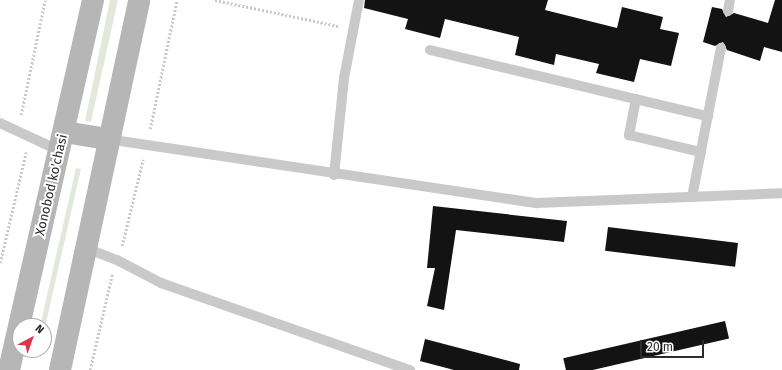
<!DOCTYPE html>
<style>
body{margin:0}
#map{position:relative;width:782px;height:370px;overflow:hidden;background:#fff;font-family:"Fira Sans",sans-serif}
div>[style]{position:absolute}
.green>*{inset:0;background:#e3e9da}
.building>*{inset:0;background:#131313;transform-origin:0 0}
.path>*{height:2.5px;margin-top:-1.25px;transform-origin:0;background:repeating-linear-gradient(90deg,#c9c9c9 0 2px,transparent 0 4px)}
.lane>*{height:10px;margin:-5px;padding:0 5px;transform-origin:5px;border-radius:5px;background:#c9c9c9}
.secondary>*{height:22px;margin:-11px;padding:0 11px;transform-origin:11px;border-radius:11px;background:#b6b6b6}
span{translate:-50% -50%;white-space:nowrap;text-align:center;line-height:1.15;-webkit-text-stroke:4px #fff;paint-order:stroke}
.street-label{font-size:13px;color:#2c2c2c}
.north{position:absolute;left:12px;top:318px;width:40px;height:40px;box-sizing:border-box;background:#fff;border:1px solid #ababab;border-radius:50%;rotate:41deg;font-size:11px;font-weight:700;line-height:16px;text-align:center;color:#2c2c2c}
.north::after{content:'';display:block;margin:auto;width:14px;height:18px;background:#da374d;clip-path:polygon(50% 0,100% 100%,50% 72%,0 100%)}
.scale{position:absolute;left:640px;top:340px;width:64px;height:18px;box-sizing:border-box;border:2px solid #2c2c2c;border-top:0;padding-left:5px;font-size:12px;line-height:14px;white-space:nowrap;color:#2c2c2c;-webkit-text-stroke:3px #fff;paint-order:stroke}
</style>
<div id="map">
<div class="green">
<i style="clip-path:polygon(110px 0,118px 0,91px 122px,85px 121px)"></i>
<i style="clip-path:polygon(76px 168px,81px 169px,44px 332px,44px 326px,40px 326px)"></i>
</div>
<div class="building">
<i style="clip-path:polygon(365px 0,548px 0,545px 10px,617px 28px,622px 7px,663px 17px,660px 29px,679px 33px,671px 66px,640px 59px,634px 82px,596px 73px,599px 64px,556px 54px,554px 65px,515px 55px,519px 37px,445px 19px,440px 38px,405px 29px,408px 19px,364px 8px)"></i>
<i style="clip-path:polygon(775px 0,782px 0,782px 52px,764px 47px,760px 61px,727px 50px,723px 42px,715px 46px,703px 42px,712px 7px,722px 9px,726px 17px,734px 13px,768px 23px)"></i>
<i style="clip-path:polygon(433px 206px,567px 221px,564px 242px,456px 230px,444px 310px,427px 306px,435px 268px,427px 268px)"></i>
<i style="left:608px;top:227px;width:131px;height:24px;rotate:7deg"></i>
<i style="left:725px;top:321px;width:18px;height:166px;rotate:77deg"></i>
<i style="clip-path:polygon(425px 339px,520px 364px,519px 370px,454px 370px,420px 361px)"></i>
</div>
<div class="path">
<i style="left:215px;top:0;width:126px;rotate:11.9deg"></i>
<i style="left:21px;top:115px;width:117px;rotate:-78.2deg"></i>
<i style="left:150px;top:129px;width:132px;rotate:-78.2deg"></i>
<i style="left:122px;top:246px;width:89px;rotate:-76.4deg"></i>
<i style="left:0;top:263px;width:114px;rotate:-76.8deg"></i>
<i style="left:90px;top:370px;width:98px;rotate:-77deg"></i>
</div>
<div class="lane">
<i style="left:728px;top:11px;width:11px;rotate:-80deg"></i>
<i style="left:430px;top:50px;width:286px;rotate:13.4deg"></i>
<i style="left:636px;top:99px;width:37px;rotate:101deg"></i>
<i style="left:629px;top:135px;width:74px;rotate:13.3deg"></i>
<i style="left:0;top:123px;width:66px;rotate:25deg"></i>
<i style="left:107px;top:139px;width:435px;rotate:8.5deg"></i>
<i style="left:537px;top:203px;width:245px;rotate:-2.3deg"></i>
<i style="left:334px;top:175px;width:98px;rotate:-84.1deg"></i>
<i style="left:344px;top:78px;width:79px;rotate:-79.1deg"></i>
<i style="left:692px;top:197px;width:152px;rotate:-79deg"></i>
<i style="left:88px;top:249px;width:31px;rotate:21deg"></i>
<i style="left:117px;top:260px;width:50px;rotate:27.6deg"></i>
<i style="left:161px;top:283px;width:264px;rotate:19.3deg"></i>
</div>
<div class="secondary">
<i style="left:65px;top:132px;width:43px;rotate:9.5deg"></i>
<i style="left:9px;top:370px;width:379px;rotate:-77.2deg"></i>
<i style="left:60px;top:370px;width:378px;rotate:-77.9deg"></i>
</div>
<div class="street-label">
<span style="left:52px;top:185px;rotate:-77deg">Xonobod ko'chasi</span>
</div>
<div class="north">N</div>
<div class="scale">20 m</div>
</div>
